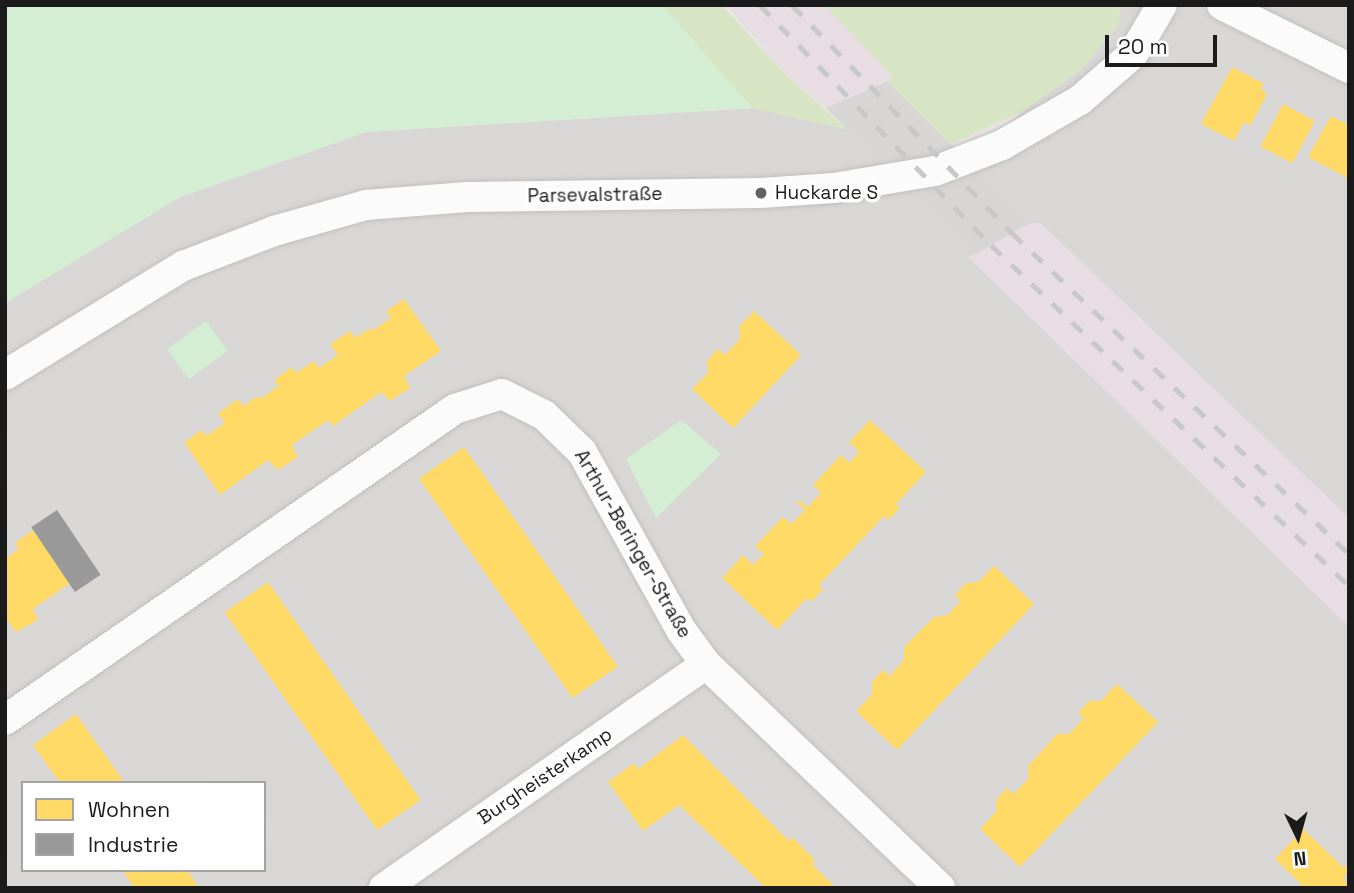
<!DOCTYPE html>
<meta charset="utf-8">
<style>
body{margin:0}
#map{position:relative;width:1354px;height:893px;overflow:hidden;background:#eae7e4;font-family:"Space Grotesk",sans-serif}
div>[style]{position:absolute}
.residential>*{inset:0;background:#d9d7d5}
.industrial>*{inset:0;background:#e7dde3}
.grass>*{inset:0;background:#d7e5c5}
.park>*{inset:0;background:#d3eed2;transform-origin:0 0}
.parking>*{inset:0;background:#dad8d7}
.pier>*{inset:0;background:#d7d6d5}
.homes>*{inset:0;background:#ffd966;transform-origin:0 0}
.industry>*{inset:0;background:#999;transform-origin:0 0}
.roads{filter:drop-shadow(0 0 2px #c1bfbe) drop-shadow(0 0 2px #c1bfbe)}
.minor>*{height:30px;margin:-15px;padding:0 15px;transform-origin:15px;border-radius:15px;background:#fcfbfb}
.rail>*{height:5px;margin-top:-2.5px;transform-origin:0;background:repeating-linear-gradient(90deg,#c9c8c8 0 14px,transparent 0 28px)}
.dots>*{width:19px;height:19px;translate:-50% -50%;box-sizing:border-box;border:4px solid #fff;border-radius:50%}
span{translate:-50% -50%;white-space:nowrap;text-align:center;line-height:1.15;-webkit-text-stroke:7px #fff;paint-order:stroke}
.poi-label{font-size:19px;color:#1b1b1b}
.left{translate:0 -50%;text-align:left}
.street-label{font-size:19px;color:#1b1b1b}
.frame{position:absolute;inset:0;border:7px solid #1b1b1b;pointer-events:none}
.legend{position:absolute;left:21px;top:781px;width:245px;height:91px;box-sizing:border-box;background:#fff;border:2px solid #a4a4a4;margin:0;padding:9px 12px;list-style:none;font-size:21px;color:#1b1b1b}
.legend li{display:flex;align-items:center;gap:14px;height:35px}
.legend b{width:35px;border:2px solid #a4a4a4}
.north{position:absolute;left:1263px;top:802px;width:70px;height:70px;-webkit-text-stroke:5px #fff;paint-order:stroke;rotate:175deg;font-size:19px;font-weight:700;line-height:28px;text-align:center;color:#1b1b1b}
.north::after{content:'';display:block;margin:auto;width:24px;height:32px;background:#1b1b1b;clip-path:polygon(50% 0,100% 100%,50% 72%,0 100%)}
.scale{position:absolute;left:1105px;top:35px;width:112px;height:32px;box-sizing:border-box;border:4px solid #1b1b1b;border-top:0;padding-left:9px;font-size:21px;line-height:24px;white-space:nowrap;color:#1b1b1b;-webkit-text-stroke:5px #fff;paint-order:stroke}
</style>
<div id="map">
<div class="residential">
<i style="clip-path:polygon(evenodd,1120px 5px,1349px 5px,1349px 888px,5px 888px,5px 303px,180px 197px,366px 132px,752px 108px,975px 156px,1021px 112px,1082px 69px,1119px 24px,1120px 5px,23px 783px,264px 783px,264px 870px,23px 870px,23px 783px)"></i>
</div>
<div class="industrial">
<i style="clip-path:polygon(726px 5px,824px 5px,893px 77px,826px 108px,786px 75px)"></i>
<i style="clip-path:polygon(1030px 223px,1041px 223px,1349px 518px,1349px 627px,968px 257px)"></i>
</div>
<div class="grass">
<i style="clip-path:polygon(662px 5px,722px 5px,786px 75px,848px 130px,752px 108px)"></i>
<i style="clip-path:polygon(824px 5px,1120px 5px,1119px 24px,1082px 69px,1021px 112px,951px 144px,887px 81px,893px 77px)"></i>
</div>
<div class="park">
<i style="clip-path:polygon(5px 5px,662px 5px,752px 108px,366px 132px,180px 197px,5px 303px)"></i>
<i style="left:206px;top:321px;width:37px;height:48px;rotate:54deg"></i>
<i style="clip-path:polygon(681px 420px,721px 454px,656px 518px,626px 459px)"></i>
</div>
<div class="parking">
<i style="clip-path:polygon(634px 330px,689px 400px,619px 445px,563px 374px)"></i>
<i style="clip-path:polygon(143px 348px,176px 396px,154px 413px,226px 519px,174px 554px,65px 396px)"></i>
<i style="clip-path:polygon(59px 400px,165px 554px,112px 590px,57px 509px,34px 525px,5px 483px,5px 436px)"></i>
<i style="clip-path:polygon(405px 554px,478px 655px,457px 671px,478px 701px,426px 738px,331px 607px)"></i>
<i style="clip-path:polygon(189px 701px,245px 783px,212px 783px,166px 717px)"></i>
<i style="clip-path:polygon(1224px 723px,1290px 784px,1195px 888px,1071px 888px)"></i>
<i style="clip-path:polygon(264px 810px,283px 837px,264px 850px)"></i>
<i style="clip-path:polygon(5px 854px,29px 888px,5px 888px)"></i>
</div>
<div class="pier">
<i style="clip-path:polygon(887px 81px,1030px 223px,973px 255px,826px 108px)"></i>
</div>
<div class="homes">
<i style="clip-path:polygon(1232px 67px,1264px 84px,1261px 90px,1267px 94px,1250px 126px,1244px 122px,1234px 141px,1201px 124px)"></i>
<i style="left:1283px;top:104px;width:36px;height:48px;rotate:28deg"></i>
<i style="clip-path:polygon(1331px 116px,1349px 125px,1349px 179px,1308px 157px)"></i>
<i style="clip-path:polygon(404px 299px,441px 351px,404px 376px,410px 388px,390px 401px,381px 392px,333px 426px,328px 420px,292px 445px,298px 457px,278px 470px,268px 460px,220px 495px,184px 442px,202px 430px,206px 436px,225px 423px,218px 413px,238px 399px,243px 406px,258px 396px,260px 399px,279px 386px,274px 380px,292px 367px,296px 373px,314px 361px,319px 368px,338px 355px,330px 344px,350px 331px,355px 338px,370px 328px,372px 331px,391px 318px,386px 311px)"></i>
<i style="clip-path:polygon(754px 311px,801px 355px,733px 428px,692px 389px,708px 373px,707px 361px,718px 349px,725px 355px,740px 339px,739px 327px)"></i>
<i style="clip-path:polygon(870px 420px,926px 472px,896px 504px,900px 508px,888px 520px,884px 516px,819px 585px,823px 589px,811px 602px,807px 598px,777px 630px,722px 578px,743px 555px,753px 565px,764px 554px,755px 546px,783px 517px,791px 524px,805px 510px,797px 502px,799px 500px,808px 507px,821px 493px,813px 485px,841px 455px,849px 463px,859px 452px,849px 442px)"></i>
<i style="left:464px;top:447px;width:268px;height:55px;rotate:55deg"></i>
<i style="clip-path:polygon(33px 530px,70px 583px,33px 609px,38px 620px,16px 632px,5px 617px,5px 559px,19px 549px,15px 543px)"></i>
<i style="clip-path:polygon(994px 566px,1034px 604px,897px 750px,856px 711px,872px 694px,872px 682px,883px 670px,890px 676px,904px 660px,904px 648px,919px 632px,934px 617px,946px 616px,961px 601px,955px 595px,966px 583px,978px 582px)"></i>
<i style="left:268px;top:582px;width:266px;height:53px;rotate:55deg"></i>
<i style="clip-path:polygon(1117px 684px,1158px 722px,1020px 867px,980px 829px,996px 812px,996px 800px,1007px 788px,1013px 794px,1028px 779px,1028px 766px,1057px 734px,1069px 734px,1084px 718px,1078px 713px,1089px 701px,1101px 701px)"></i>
<i style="clip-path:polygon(76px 714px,125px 783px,60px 783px,33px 745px)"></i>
<i style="clip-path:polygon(683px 735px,789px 841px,792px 837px,815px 860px,812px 864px,836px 888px,766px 888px,679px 805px,643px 831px,608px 782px,634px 763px,638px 769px)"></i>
<i style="clip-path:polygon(1303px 829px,1343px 867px,1349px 864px,1344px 879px,1349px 888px,1305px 888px,1275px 859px)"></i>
<i style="clip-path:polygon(122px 870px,187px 870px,199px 888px,135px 888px)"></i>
</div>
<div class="industry">
<i style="left:57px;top:510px;width:78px;height:31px;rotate:56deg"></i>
</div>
<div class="roads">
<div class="minor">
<i style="left:1222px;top:5px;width:142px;rotate:26.4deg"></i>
<i style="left:5px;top:375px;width:209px;rotate:-31.5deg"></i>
<i style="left:183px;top:266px;width:97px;rotate:-21deg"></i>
<i style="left:274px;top:231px;width:96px;rotate:-15.8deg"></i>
<i style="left:366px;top:205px;width:101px;rotate:-4.5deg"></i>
<i style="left:467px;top:197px;width:294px;rotate:-0.8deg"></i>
<i style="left:761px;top:193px;width:73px;rotate:-3.9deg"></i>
<i style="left:834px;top:188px;width:102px;rotate:-9.6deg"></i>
<i style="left:935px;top:171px;width:72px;rotate:-21.2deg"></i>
<i style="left:1002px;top:145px;width:90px;rotate:-30deg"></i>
<i style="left:1080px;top:100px;width:70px;rotate:-41deg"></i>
<i style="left:1133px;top:54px;width:57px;rotate:-59.4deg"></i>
<i style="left:5px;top:720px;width:547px;rotate:-34.65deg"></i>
<i style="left:455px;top:409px;width:49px;rotate:-17.7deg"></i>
<i style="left:502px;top:394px;width:47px;rotate:26.6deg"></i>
<i style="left:544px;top:415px;width:53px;rotate:44.2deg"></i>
<i style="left:582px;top:452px;width:204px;rotate:60.9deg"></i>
<i style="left:681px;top:630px;width:42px;rotate:53.7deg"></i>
<i style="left:706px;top:664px;width:324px;rotate:43.7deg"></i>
<i style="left:384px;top:888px;width:392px;rotate:-34.8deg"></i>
</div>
</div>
<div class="rail">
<i style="left:760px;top:5px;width:333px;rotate:46.1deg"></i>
<i style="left:991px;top:245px;width:494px;rotate:43.6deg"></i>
<i style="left:792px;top:5px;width:317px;rotate:46deg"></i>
<i style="left:1012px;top:233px;width:465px;rotate:43.6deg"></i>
</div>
<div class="dots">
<i style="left:761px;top:193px;background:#636261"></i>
</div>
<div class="poi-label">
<span class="left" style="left:775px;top:193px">Huckarde S</span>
</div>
<div class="street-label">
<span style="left:595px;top:195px;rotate:-1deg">Parsevalstraße</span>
<span style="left:633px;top:544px;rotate:60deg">Arthur-Beringer-Straße</span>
<span style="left:545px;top:776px;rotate:-34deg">Burgheisterkamp</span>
</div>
<div class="frame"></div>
<ul class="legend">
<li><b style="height:19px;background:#ffd966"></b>Wohnen</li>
<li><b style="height:19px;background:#999"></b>Industrie</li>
</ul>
<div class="north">N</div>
<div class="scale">20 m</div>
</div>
